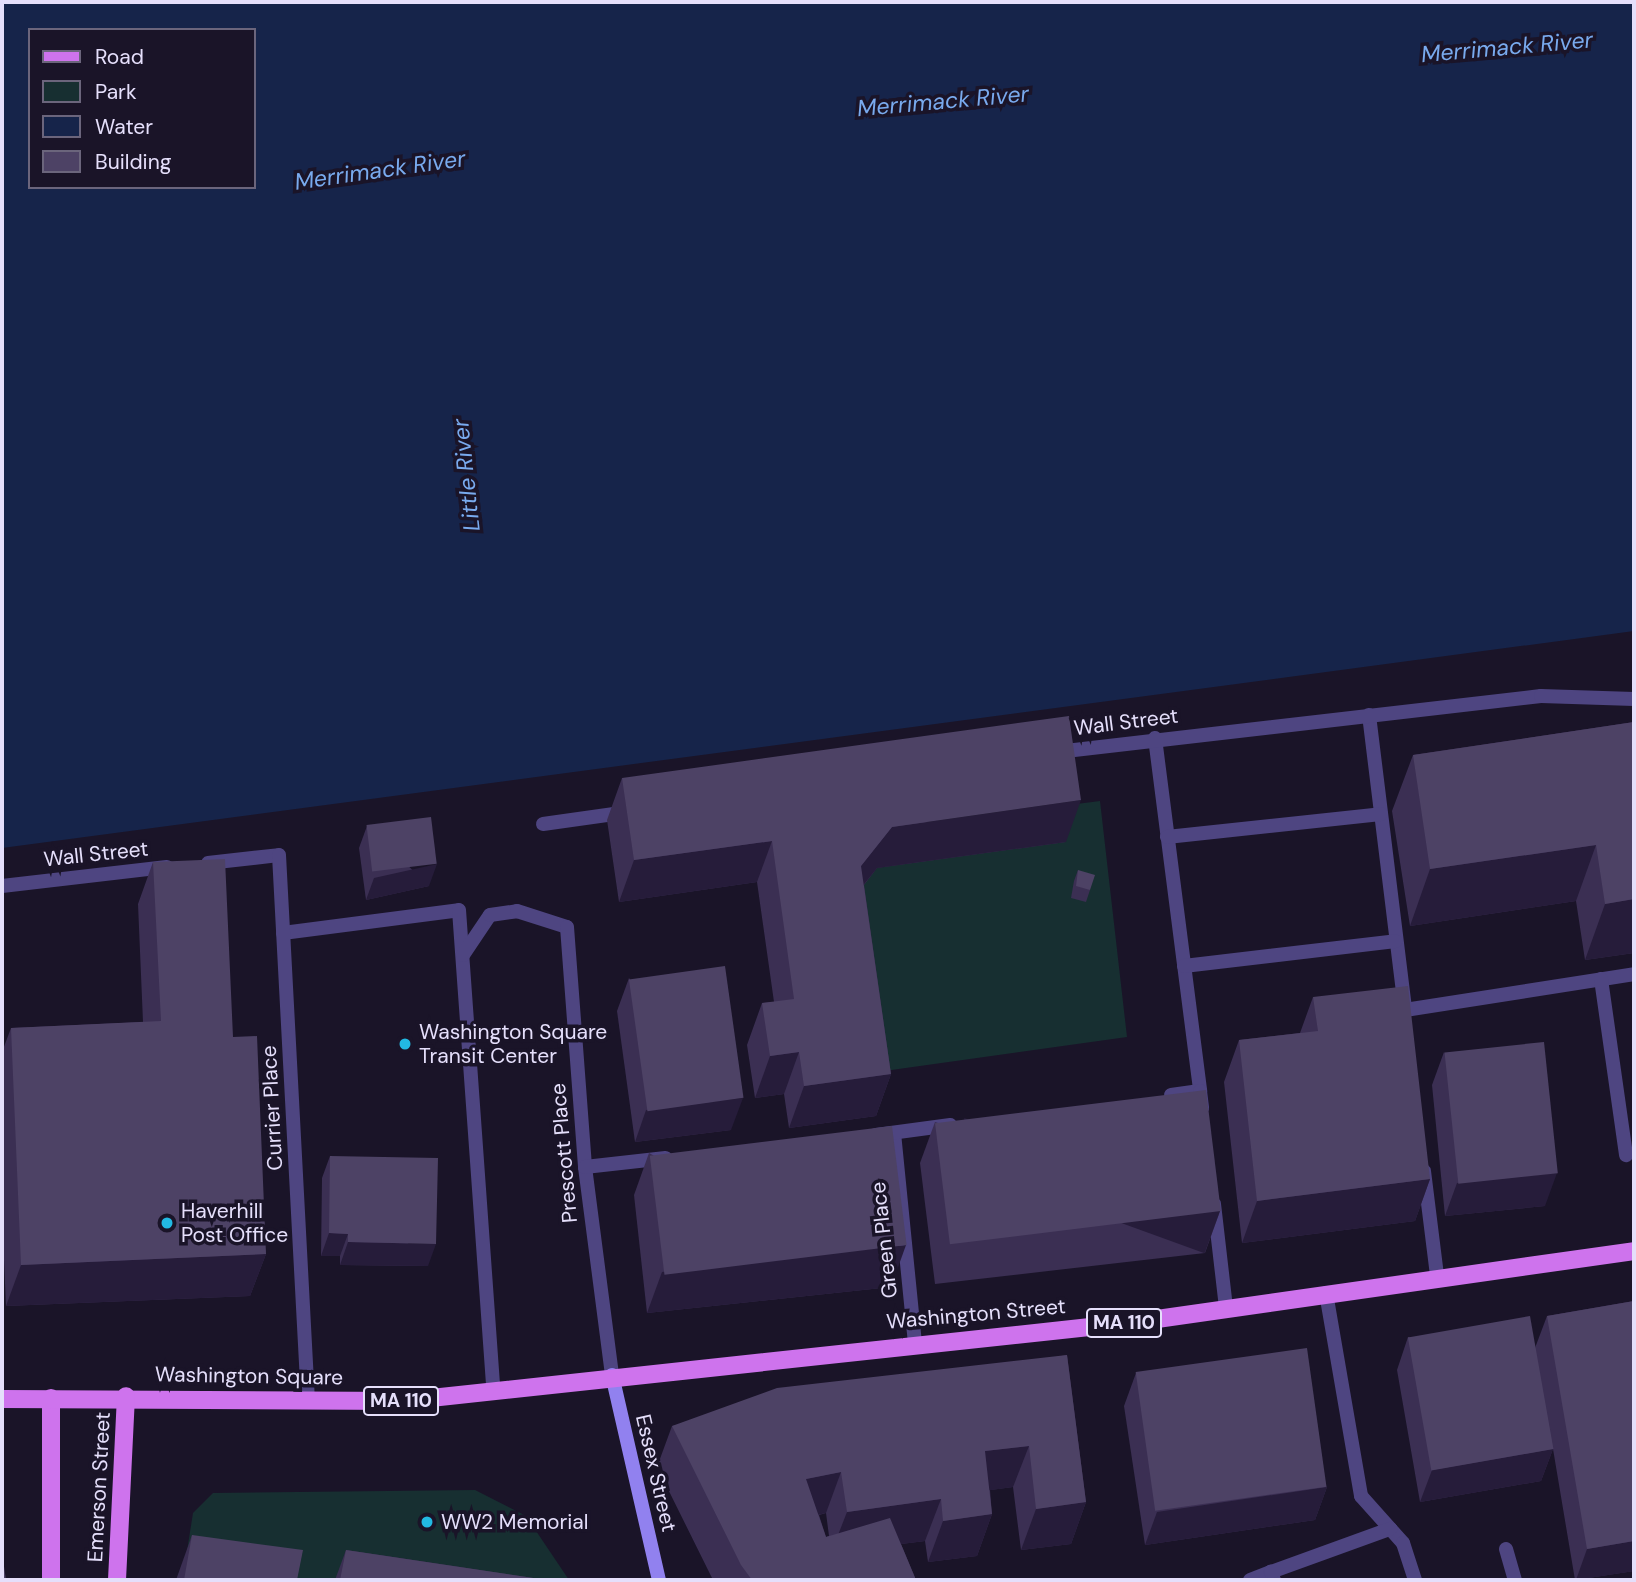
<!DOCTYPE html>
<style>
body{margin:0}
#map{position:relative;width:1636px;height:1582px;overflow:hidden;background:#1a1428;font-family:"DM Sans",sans-serif}
div>[style]{position:absolute}
.green>*{inset:0;background:#172f31}
.water>*{inset:0;background:#16244a}
.service>*{height:14px;margin:-7px;padding:0 7px;transform-origin:7px;border-radius:7px;background:#4e4581}
.minor>*{height:14px;margin:-7px;padding:0 7px;transform-origin:7px;border-radius:7px;background:#4e4581}
.secondary>*{height:14px;margin:-7px;padding:0 7px;transform-origin:7px;border-radius:7px;background:#9181ef}
.primary>*{height:18px;margin:-9px;padding:0 9px;transform-origin:9px;border-radius:9px;background:#ce73ed}
.wall>*{inset:0;background:#3b2f53}
.shaded-wall>*{inset:0;background:#261c3a;transform-origin:0 0}
.building>*{inset:0;background:#4d4265;transform-origin:0 0}
.dots>*{width:19px;height:19px;translate:-50% -50%;box-sizing:border-box;border:4px solid #1a1428;border-radius:50%}
span{translate:-50% -50%;white-space:nowrap;text-align:center;line-height:1.15;-webkit-text-stroke:7px #1a1428;paint-order:stroke}
.shield-label span{padding:2px 5px;background:#1a1428;border:2px solid;border-radius:5px;-webkit-text-stroke-width:0}
.shield-label{font-size:19px;color:#e5dffb;font-weight:700}
.street-label{font-size:21px;color:#e5dffb}
.poi-label{font-size:21px;color:#e5dffb}
.left{translate:0 -50%;text-align:left}
.water-label{font-size:23px;color:#79aaee;font-style:italic}
.frame{position:absolute;inset:0;border:4px solid #e5dffb;pointer-events:none}
.legend{position:absolute;left:28px;top:28px;width:228px;height:161px;box-sizing:border-box;background:#1a1428;border:2px solid #6b657c;margin:0;padding:9px 12px;list-style:none;font-size:21px;color:#e5dffb}
.legend li{display:flex;align-items:center;gap:14px;height:35px}
.legend b{width:35px;border:2px solid #6b657c}
</style>
<div id="map">
<div class="green">
<i style="clip-path:polygon(1100px 801px,1127px 1037px,870px 1073px,846px 907px,877px 868px,1065px 840px,1061px 806px)"></i>
<i style="clip-path:polygon(475px 1490px,526px 1516px,569px 1580px,272px 1580px,184px 1570px,193px 1513px,213px 1493px)"></i>
</div>
<div class="water">
<i style="clip-path:polygon(evenodd,2px 2px,1634px 2px,1634px 631px,2px 848px,2px 2px,30px 30px,254px 30px,254px 187px,30px 187px,30px 30px)"></i>
</div>
<div class="service">
<i style="left:1369px;top:715px;width:297px;rotate:83deg"></i>
<i style="left:1405px;top:1010px;width:232px;rotate:-8.9deg"></i>
<i style="left:1155px;top:738px;width:356px;rotate:82.7deg"></i>
<i style="left:1057px;top:752px;width:487px;rotate:-6.6deg"></i>
<i style="left:1541px;top:696px;width:93px;rotate:1.8deg"></i>
<i style="left:543px;top:824px;width:86px;rotate:-8deg"></i>
<i style="left:1167px;top:837px;width:215px;rotate:-6.1deg"></i>
<i style="left:283px;top:933px;width:177px;rotate:-7.4deg"></i>
<i style="left:459px;top:910px;width:480px;rotate:85.9deg"></i>
<i style="left:463px;top:955px;width:48px;rotate:-56deg"></i>
<i style="left:490px;top:915px;width:27px;rotate:-8deg"></i>
<i style="left:517px;top:911px;width:52px;rotate:17.7deg"></i>
<i style="left:567px;top:927px;width:241px;rotate:85.7deg"></i>
<i style="left:585px;top:1167px;width:210px;rotate:82.6deg"></i>
<i style="left:1184px;top:966px;width:213px;rotate:-6.7deg"></i>
<i style="left:1601px;top:979px;width:178px;rotate:81.9deg"></i>
<i style="left:1326px;top:1293px;width:206px;rotate:80.2deg"></i>
<i style="left:1361px;top:1496px;width:63px;rotate:48.2deg"></i>
<i style="left:1403px;top:1543px;width:39px;rotate:72deg"></i>
<i style="left:1250px;top:1580px;width:22px;rotate:-21deg"></i>
<i style="left:1274px;top:1580px;width:9px;rotate:-111deg"></i>
<i style="left:1271px;top:1572px;width:127px;rotate:-19.9deg"></i>
</div>
<div class="minor">
<i style="left:208px;top:863px;width:71px;rotate:-6.4deg"></i>
<i style="left:279px;top:855px;width:547px;rotate:86.96deg"></i>
<i style="left:2px;top:886px;width:166px;rotate:-6.6deg"></i>
<i style="left:1171px;top:1095px;width:29px;rotate:-8deg"></i>
<i style="left:1200px;top:1091px;width:17px;rotate:83deg"></i>
<i style="left:894px;top:1133px;width:211px;rotate:84.3deg"></i>
<i style="left:876px;top:1135px;width:75px;rotate:-7.7deg"></i>
<i style="left:585px;top:1167px;width:81px;rotate:-6.4deg"></i>
<i style="left:1424px;top:1171px;width:106px;rotate:82.9deg"></i>
<i style="left:1214px;top:1204px;width:104px;rotate:83.4deg"></i>
<i style="left:1506px;top:1549px;width:32px;rotate:74deg"></i>
</div>
<div class="secondary">
<i style="left:612px;top:1375px;width:210px;rotate:77.1deg"></i>
</div>
<div class="primary">
<i style="left:51px;top:1398px;width:182px;rotate:90deg"></i>
<i style="left:2px;top:1399px;width:401px;rotate:0.3deg"></i>
<i style="left:403px;top:1401px;width:737px;rotate:-6.15deg"></i>
<i style="left:1136px;top:1322px;width:503px;rotate:-8.11deg"></i>
<i style="left:117px;top:1580px;width:184px;rotate:-87.2deg"></i>
</div>
<div class="wall">
<i style="clip-path:polygon(1634px 722px,1634px 953px,1585px 960px,1576px 901px,1410px 926px,1392px 811px,1413px 755px)"></i>
<i style="clip-path:polygon(622px 778px,1066px 842px,877px 868px,864px 885px,891px 1074px,876px 1116px,789px 1128px,784px 1094px,755px 1098px,747px 1045px,762px 1003px,774px 1002px,757px 882px,619px 902px,607px 820px)"></i>
<i style="clip-path:polygon(367px 826px,429px 886px,366px 900px,359px 848px)"></i>
<i style="clip-path:polygon(153px 862px,233px 1037px,266px 1254px,250px 1296px,6px 1306px,2px 1214px,2px 1052px,11px 1028px,143px 1022px,138px 904px)"></i>
<i style="clip-path:polygon(1078px 870px,1090px 890px,1086px 902px,1071px 898px,1074px 881px)"></i>
<i style="clip-path:polygon(629px 978px,731px 1130px,635px 1142px,617px 1011px)"></i>
<i style="clip-path:polygon(1313px 997px,1430px 1179px,1415px 1221px,1242px 1243px,1224px 1082px,1239px 1040px,1300px 1033px)"></i>
<i style="clip-path:polygon(1444px 1052px,1545px 1206px,1445px 1216px,1432px 1085px)"></i>
<i style="clip-path:polygon(935px 1122px,1220px 1211px,1205px 1253px,935px 1284px,920px 1163px)"></i>
<i style="clip-path:polygon(649px 1153px,891px 1287px,647px 1313px,634px 1195px)"></i>
<i style="clip-path:polygon(330px 1156px,428px 1266px,340px 1265px,340px 1256px,321px 1256px,322px 1178px)"></i>
<i style="clip-path:polygon(1634px 1301px,1634px 1571px,1575px 1580px,1553px 1449px,1541px 1481px,1420px 1502px,1397px 1370px,1408px 1337px,1535px 1348px,1547px 1316px)"></i>
<i style="clip-path:polygon(evenodd,1067px 1355px,1086px 1502px,1071px 1544px,1021px 1550px,1013px 1487px,990px 1490px,992px 1514px,977px 1556px,928px 1562px,925px 1541px,901px 1544px,916px 1580px,713px 1580px,657px 1467px,672px 1426px,1067px 1355px,826px 1513px,829px 1536px,826px 1537px,819px 1515px,826px 1513px)"></i>
<i style="clip-path:polygon(1136px 1373px,1327px 1487px,1315px 1520px,1145px 1545px,1124px 1406px)"></i>
<i style="clip-path:polygon(192px 1535px,297px 1580px,176px 1580px)"></i>
<i style="clip-path:polygon(346px 1550px,547px 1580px,335px 1580px)"></i>
</div>
<div class="shaded-wall">
<i style="clip-path:polygon(1081px 800px,1066px 842px,877px 868px,846px 907px,861px 866px,892px 827px)"></i>
<i style="clip-path:polygon(772px 841px,757px 882px,619px 902px,634px 860px)"></i>
<i style="clip-path:polygon(1596px 845px,1576px 901px,1410px 926px,1430px 869px)"></i>
<i style="clip-path:polygon(437px 864px,429px 886px,366px 900px,374px 878px)"></i>
<i style="clip-path:polygon(1634px 899px,1634px 953px,1585px 960px,1605px 904px)"></i>
<i style="clip-path:polygon(799px 1052px,784px 1094px,755px 1098px,770px 1056px)"></i>
<i style="clip-path:polygon(891px 1074px,876px 1116px,789px 1128px,804px 1086px)"></i>
<i style="clip-path:polygon(743px 1098px,731px 1130px,635px 1142px,646px 1110px)"></i>
<i style="clip-path:polygon(1557px 1173px,1545px 1206px,1445px 1216px,1457px 1183px)"></i>
<i style="clip-path:polygon(1430px 1179px,1415px 1221px,1242px 1243px,1257px 1201px)"></i>
<i style="left:1220px;top:1211px;width:45px;height:272px;rotate:110deg"></i>
<i style="clip-path:polygon(329px 1233px,348px 1234px,340px 1256px,321px 1256px)"></i>
<i style="clip-path:polygon(348px 1242px,436px 1244px,428px 1266px,340px 1265px)"></i>
<i style="clip-path:polygon(906px 1245px,891px 1287px,647px 1313px,662px 1272px)"></i>
<i style="clip-path:polygon(266px 1254px,250px 1296px,6px 1306px,21px 1265px)"></i>
<i style="clip-path:polygon(1029px 1446px,1013px 1487px,970px 1493px,985px 1451px)"></i>
<i style="clip-path:polygon(1553px 1449px,1541px 1481px,1420px 1502px,1432px 1470px)"></i>
<i style="clip-path:polygon(841px 1472px,826px 1513px,791px 1521px,806px 1479px)"></i>
<i style="clip-path:polygon(1327px 1487px,1315px 1520px,1145px 1545px,1157px 1512px)"></i>
<i style="clip-path:polygon(941px 1499px,925px 1541px,831px 1553px,847px 1512px)"></i>
<i style="clip-path:polygon(1086px 1502px,1071px 1544px,1021px 1550px,1036px 1509px)"></i>
<i style="clip-path:polygon(992px 1514px,977px 1556px,928px 1562px,943px 1521px)"></i>
<i style="clip-path:polygon(1634px 1541px,1634px 1571px,1576px 1580px,1587px 1549px)"></i>
</div>
<div class="building">
<i style="clip-path:polygon(1069px 716px,1081px 800px,892px 827px,861px 866px,891px 1074px,804px 1086px,799px 1052px,770px 1056px,762px 1003px,794px 999px,772px 841px,634px 860px,622px 778px)"></i>
<i style="clip-path:polygon(1634px 722px,1634px 899px,1605px 904px,1596px 845px,1430px 869px,1413px 755px)"></i>
<i style="left:431px;top:817px;width:47px;height:65px;rotate:83deg"></i>
<i style="clip-path:polygon(225px 859px,233px 1037px,257px 1036px,266px 1254px,21px 1265px,11px 1028px,161px 1021px,153px 862px)"></i>
<i style="clip-path:polygon(1078px 870px,1095px 875px,1090px 890px,1076px 886px)"></i>
<i style="left:725px;top:966px;width:133px;height:97px;rotate:82deg"></i>
<i style="clip-path:polygon(1408px 986px,1430px 1179px,1257px 1201px,1239px 1040px,1318px 1031px,1313px 997px)"></i>
<i style="left:1544px;top:1042px;width:132px;height:100px;rotate:84deg"></i>
<i style="left:1206px;top:1090px;width:122px;height:273px;rotate:83deg"></i>
<i style="left:892px;top:1126px;width:120px;height:244px;rotate:83deg"></i>
<i style="clip-path:polygon(330px 1156px,438px 1158px,436px 1244px,348px 1242px,348px 1234px,329px 1233px)"></i>
<i style="clip-path:polygon(1634px 1301px,1634px 1541px,1587px 1549px,1547px 1316px)"></i>
<i style="left:1530px;top:1316px;width:135px;height:124px;rotate:80deg"></i>
<i style="left:1307px;top:1348px;width:140px;height:173px;rotate:82deg"></i>
<i style="clip-path:polygon(1067px 1355px,1086px 1502px,1036px 1509px,1029px 1446px,985px 1451px,992px 1514px,943px 1521px,941px 1499px,847px 1512px,841px 1472px,806px 1479px,826px 1537px,890px 1518px,916px 1580px,752px 1580px,741px 1565px,672px 1426px,777px 1388px)"></i>
<i style="clip-path:polygon(192px 1535px,303px 1550px,297px 1580px,184px 1580px)"></i>
<i style="clip-path:polygon(346px 1550px,547px 1580px,340px 1580px)"></i>
<i style="clip-path:polygon(2px 1553px,6px 1580px,2px 1580px)"></i>
</div>
<div class="dots">
<i style="left:405px;top:1044px;background:#22b9e3"></i>
<i style="left:167px;top:1223px;background:#22b9e3"></i>
<i style="left:427px;top:1522px;background:#22b9e3"></i>
</div>
<div class="shield-label">
<span style="left:1124px;top:1323px">MA 110</span>
<span style="left:401px;top:1401px">MA 110</span>
</div>
<div class="street-label">
<span style="left:1126px;top:722px;rotate:-7deg">Wall Street</span>
<span style="left:96px;top:854px;rotate:-6deg">Wall Street</span>
<span style="left:272px;top:1108px;rotate:-93deg">Currier Place</span>
<span style="left:564px;top:1153px;rotate:-95deg">Prescott Place</span>
<span style="left:884px;top:1240px;rotate:-96deg">Green Place</span>
<span style="left:976px;top:1314px;rotate:-5deg">Washington Street</span>
<span style="left:249px;top:1376px;rotate:1deg">Washington Square</span>
<span style="left:656px;top:1473px;rotate:77deg">Essex Street</span>
<span style="left:99px;top:1487px;rotate:-87deg">Emerson Street</span>
</div>
<div class="poi-label">
<span class="left" style="left:419px;top:1044px">Washington Square<br>Transit Center</span>
<span class="left" style="left:181px;top:1223px">Haverhill<br>Post Office</span>
<span class="left" style="left:441px;top:1522px">WW2 Memorial</span>
</div>
<div class="water-label">
<span style="left:1507px;top:47px;rotate:-5deg">Merrimack River</span>
<span style="left:943px;top:101px;rotate:-5deg">Merrimack River</span>
<span style="left:380px;top:170px;rotate:-8deg">Merrimack River</span>
<span style="left:466px;top:475px;rotate:-96deg">Little River</span>
</div>
<div class="frame"></div>
<ul class="legend">
<li><b style="height:9px;background:#ce73ed"></b>Road</li>
<li><b style="height:19px;background:#172f31"></b>Park</li>
<li><b style="height:19px;background:#16244a"></b>Water</li>
<li><b style="height:19px;background:#4d4265"></b>Building</li>
</ul>
</div>
